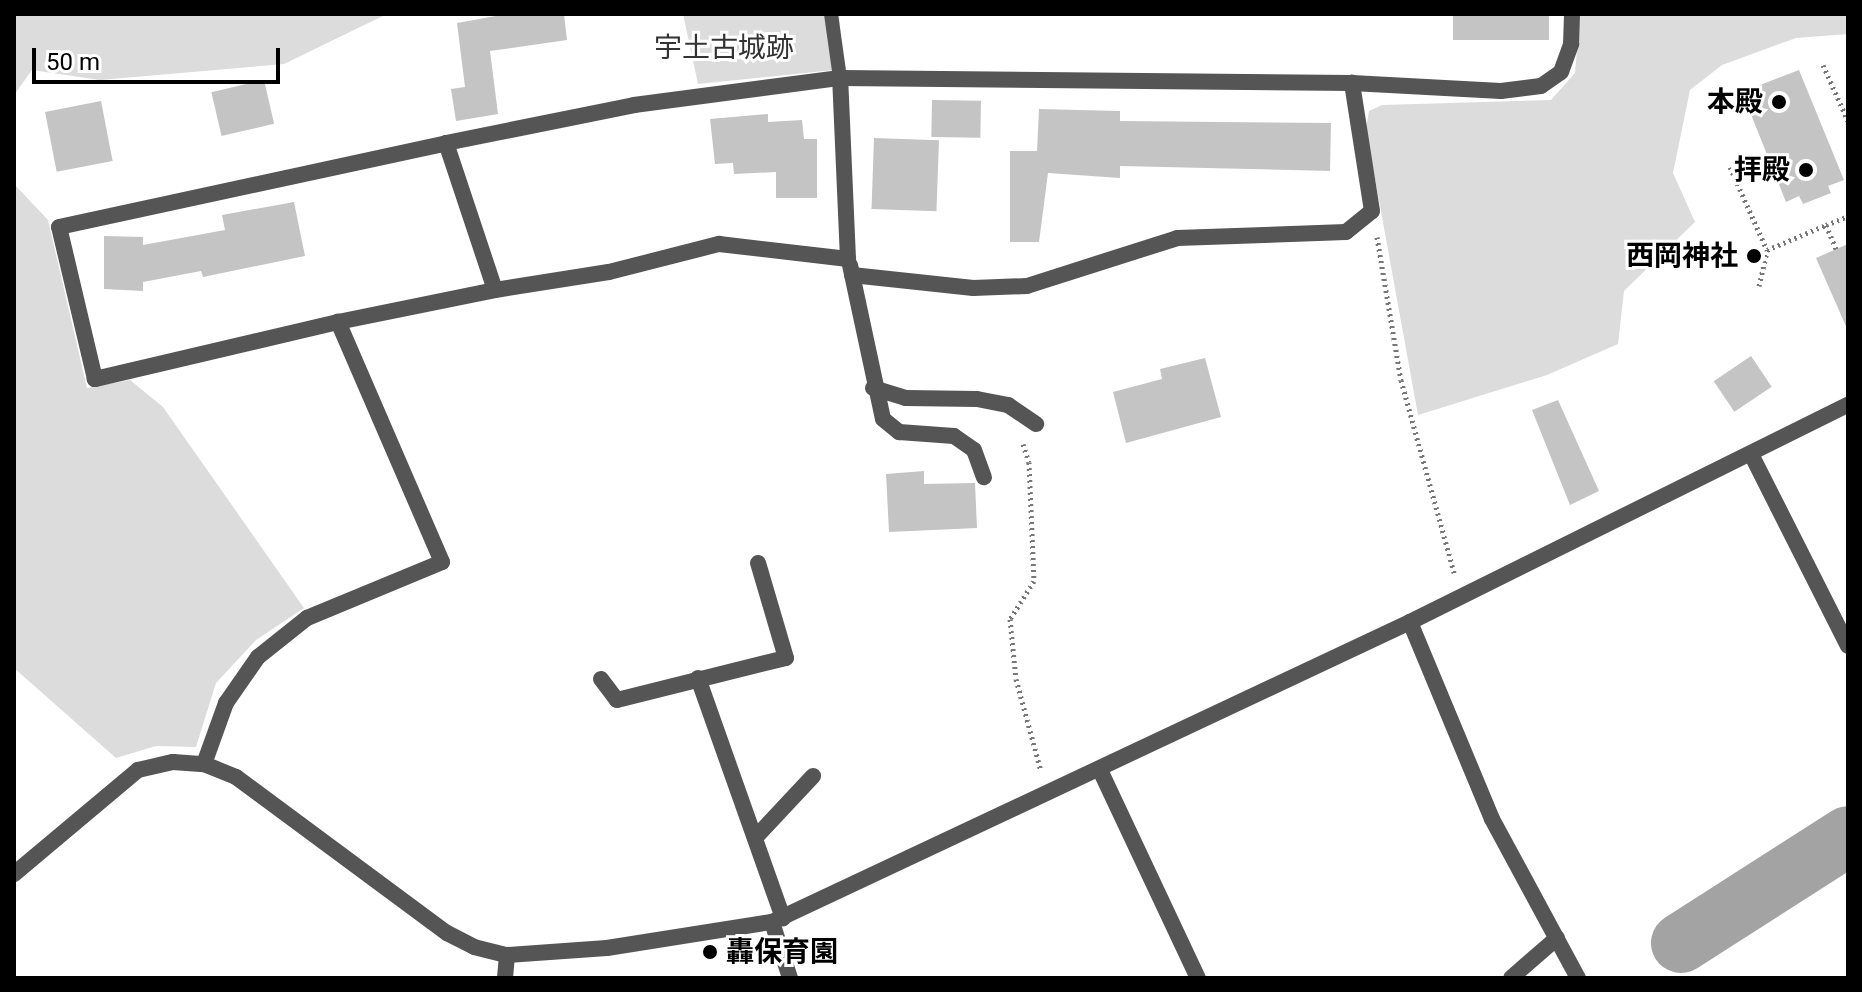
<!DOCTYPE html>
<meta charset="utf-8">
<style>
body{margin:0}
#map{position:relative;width:1862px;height:992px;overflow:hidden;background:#fff;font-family:Roboto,"Noto Sans JP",sans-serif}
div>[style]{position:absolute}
.green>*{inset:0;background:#dcdcdc}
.river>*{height:60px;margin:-30px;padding:0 30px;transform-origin:30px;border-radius:30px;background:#a3a3a3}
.building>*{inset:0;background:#c4c4c4;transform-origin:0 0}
.path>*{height:5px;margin-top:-2.5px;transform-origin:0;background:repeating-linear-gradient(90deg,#777 0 2px,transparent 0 6px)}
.lane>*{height:14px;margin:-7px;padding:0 7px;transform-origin:7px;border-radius:7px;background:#555}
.street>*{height:16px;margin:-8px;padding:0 8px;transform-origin:8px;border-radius:8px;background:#555}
.dots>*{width:22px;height:22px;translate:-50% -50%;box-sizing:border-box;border:4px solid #fff;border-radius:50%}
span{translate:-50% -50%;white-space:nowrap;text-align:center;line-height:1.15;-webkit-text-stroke:6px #fff;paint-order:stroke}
.park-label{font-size:28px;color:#333}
.poi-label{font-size:28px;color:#000;font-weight:700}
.right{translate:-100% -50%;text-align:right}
.left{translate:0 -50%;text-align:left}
.frame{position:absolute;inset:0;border:16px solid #000;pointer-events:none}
.scale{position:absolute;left:32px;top:48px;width:248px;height:36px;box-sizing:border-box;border:4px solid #000;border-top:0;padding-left:10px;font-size:24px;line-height:28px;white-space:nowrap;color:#000;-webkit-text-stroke:6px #fff;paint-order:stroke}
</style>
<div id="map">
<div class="green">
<i style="clip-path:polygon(14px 14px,387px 14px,284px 64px,100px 80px,32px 70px,14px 95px)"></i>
<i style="clip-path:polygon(683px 14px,839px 14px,843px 69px,698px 84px)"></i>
<i style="clip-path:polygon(1580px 14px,1848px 14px,1848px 34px,1796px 38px,1722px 65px,1690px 90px,1673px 173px,1695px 222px,1624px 291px,1618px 344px,1547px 375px,1418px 415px,1366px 129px,1369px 111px,1382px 105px,1551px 100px,1575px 73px)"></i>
<i style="clip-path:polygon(14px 184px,48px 220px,87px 388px,130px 380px,163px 407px,304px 608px,256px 640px,216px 683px,196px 747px,156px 746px,116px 758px,14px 668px)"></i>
</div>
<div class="river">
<i style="left:1681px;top:943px;width:198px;rotate:-32.6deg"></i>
</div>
<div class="building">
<i style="clip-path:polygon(507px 14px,564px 14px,567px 40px,490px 51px,498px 114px,456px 121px,451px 89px,465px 87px,457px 23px)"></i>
<i style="left:1453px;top:14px;width:96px;height:26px"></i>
<i style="clip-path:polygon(1799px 70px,1844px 180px,1828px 186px,1831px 193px,1803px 204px,1799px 196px,1786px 202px,1742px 92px)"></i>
<i style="left:264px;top:80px;width:45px;height:54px;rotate:77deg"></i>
<i style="left:932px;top:100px;width:49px;height:37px;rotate:1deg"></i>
<i style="left:101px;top:101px;width:61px;height:57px;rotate:79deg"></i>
<i style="clip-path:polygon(1039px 109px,1120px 111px,1120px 121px,1331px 123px,1330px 171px,1120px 166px,1120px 178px,1048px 173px,1039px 242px,1010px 242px,1010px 151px,1037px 151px)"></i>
<i style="clip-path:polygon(768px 114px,768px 122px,802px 120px,804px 139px,817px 139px,817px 198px,776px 198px,776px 172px,734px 174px,733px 163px,715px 164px,710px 119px)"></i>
<i style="left:874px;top:138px;width:65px;height:71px;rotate:2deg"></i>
<i style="clip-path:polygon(294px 202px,305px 256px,203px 277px,201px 271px,143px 282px,143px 291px,104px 289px,104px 236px,143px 237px,143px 245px,225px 230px,222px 215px)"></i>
<i style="clip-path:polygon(1848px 244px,1848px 331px,1816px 258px)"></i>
<i style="left:1751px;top:356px;width:37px;height:45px;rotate:56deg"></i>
<i style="clip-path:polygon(1205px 358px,1221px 417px,1126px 443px,1113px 392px,1162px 379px,1160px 369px)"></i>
<i style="clip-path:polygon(1558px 400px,1599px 491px,1570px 505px,1532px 410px)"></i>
<i style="clip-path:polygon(924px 471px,924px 484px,975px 483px,977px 528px,889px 532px,886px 474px)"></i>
</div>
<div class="path">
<i style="left:1823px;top:65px;width:61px;rotate:65.9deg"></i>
<i style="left:1730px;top:167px;width:91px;rotate:66deg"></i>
<i style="left:1767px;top:250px;width:64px;rotate:-23deg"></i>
<i style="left:1826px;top:225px;width:26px;rotate:67deg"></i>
<i style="left:1826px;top:225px;width:24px;rotate:-22deg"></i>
<i style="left:1377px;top:237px;width:145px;rotate:80.5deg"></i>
<i style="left:1401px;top:380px;width:200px;rotate:74.6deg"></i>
<i style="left:1759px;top:286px;width:37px;rotate:-77deg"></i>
<i style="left:1023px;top:444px;width:19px;rotate:72deg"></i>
<i style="left:1029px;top:462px;width:119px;rotate:87.6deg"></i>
<i style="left:1034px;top:581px;width:45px;rotate:122.3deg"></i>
<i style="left:1010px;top:619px;width:60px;rotate:84.3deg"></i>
<i style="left:1016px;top:679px;width:95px;rotate:74.8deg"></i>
</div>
<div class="lane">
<i style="left:831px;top:14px;width:65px;rotate:82deg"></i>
</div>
<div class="street">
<i style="left:850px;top:265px;width:157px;rotate:77.9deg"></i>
<i style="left:883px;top:419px;width:21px;rotate:39deg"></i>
<i style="left:899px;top:432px;width:55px;rotate:4.2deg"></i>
<i style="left:954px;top:436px;width:24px;rotate:35deg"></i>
<i style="left:974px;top:450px;width:29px;rotate:70deg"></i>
<i style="left:852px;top:275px;width:122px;rotate:6.1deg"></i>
<i style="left:973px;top:288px;width:54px;rotate:-2.1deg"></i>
<i style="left:1027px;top:286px;width:157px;rotate:-17.7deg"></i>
<i style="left:1177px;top:238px;width:169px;rotate:-2deg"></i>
<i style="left:1346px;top:232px;width:33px;rotate:-39deg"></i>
<i style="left:1372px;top:211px;width:130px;rotate:-98.9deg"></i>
<i style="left:495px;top:290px;width:115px;rotate:-9deg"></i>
<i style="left:609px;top:272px;width:114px;rotate:-14.3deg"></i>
<i style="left:719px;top:244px;width:130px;rotate:6.6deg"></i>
<i style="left:848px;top:259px;width:181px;rotate:-92.5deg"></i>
<i style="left:338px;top:322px;width:250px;rotate:166.8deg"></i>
<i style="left:95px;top:379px;width:156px;rotate:-103.3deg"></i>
<i style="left:59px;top:227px;width:396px;rotate:-12.2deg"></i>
<i style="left:873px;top:388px;width:34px;rotate:17deg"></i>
<i style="left:905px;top:398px;width:72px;rotate:0.8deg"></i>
<i style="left:977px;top:399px;width:32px;rotate:11deg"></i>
<i style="left:1008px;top:405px;width:34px;rotate:34deg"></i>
<i style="left:1751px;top:454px;width:215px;rotate:63.2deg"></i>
<i style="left:1410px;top:622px;width:213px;rotate:67.4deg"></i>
<i style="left:1492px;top:819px;width:181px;rotate:61.6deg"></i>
<i style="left:698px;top:678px;width:255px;rotate:70.5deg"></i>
<i style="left:601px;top:679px;width:26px;rotate:53deg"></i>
<i style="left:617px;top:700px;width:174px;rotate:-14deg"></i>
<i style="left:786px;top:658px;width:99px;rotate:-106.4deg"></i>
<i style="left:204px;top:764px;width:65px;rotate:-70.2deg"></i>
<i style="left:226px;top:703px;width:56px;rotate:-55.2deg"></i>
<i style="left:258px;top:657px;width:63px;rotate:-38.5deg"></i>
<i style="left:307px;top:618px;width:146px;rotate:-22.5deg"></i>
<i style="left:442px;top:562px;width:262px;rotate:-113.4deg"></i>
<i style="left:338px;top:322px;width:160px;rotate:-11.5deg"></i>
<i style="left:495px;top:290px;width:155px;rotate:-108.4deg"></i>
<i style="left:446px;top:143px;width:192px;rotate:-11.4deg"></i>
<i style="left:634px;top:105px;width:208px;rotate:-7.5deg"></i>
<i style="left:840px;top:78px;width:512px;rotate:0.56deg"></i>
<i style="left:1352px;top:83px;width:149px;rotate:3.1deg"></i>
<i style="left:1501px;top:91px;width:40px;rotate:-7.1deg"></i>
<i style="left:1541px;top:86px;width:24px;rotate:-35deg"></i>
<i style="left:1561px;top:72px;width:30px;rotate:-70deg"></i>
<i style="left:1571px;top:44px;width:30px;rotate:-88deg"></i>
<i style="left:1100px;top:770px;width:230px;rotate:64.8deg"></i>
<i style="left:755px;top:838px;width:85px;rotate:-46.9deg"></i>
<i style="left:14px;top:874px;width:162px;rotate:-40deg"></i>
<i style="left:138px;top:770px;width:36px;rotate:-13deg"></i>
<i style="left:173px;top:762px;width:31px;rotate:4deg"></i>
<i style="left:204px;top:764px;width:35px;rotate:22deg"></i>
<i style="left:236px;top:777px;width:262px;rotate:36.5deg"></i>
<i style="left:447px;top:933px;width:30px;rotate:27deg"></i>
<i style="left:474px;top:947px;width:34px;rotate:14deg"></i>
<i style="left:507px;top:955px;width:100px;rotate:-4deg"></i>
<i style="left:607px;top:948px;width:167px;rotate:-9deg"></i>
<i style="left:772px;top:922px;width:705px;rotate:-25.18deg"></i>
<i style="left:1410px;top:622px;width:489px;rotate:-26.4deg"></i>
<i style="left:772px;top:922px;width:59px;rotate:72.2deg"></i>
<i style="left:505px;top:978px;width:23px;rotate:-85deg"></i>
<i style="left:1511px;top:978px;width:61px;rotate:-41deg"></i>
</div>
<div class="dots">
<i style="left:1779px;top:102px;background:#000"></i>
<i style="left:1806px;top:170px;background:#000"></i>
<i style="left:1754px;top:256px;background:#000"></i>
<i style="left:710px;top:952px;background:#000"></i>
</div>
<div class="park-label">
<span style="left:724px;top:48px">宇土古城跡</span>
</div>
<div class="poi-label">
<span class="right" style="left:1763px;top:102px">本殿</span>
<span class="right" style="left:1790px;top:170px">拝殿</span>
<span class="right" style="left:1738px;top:256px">西岡神社</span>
<span class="left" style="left:726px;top:952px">轟保育園</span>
</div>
<div class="frame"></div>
<div class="scale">50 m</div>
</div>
